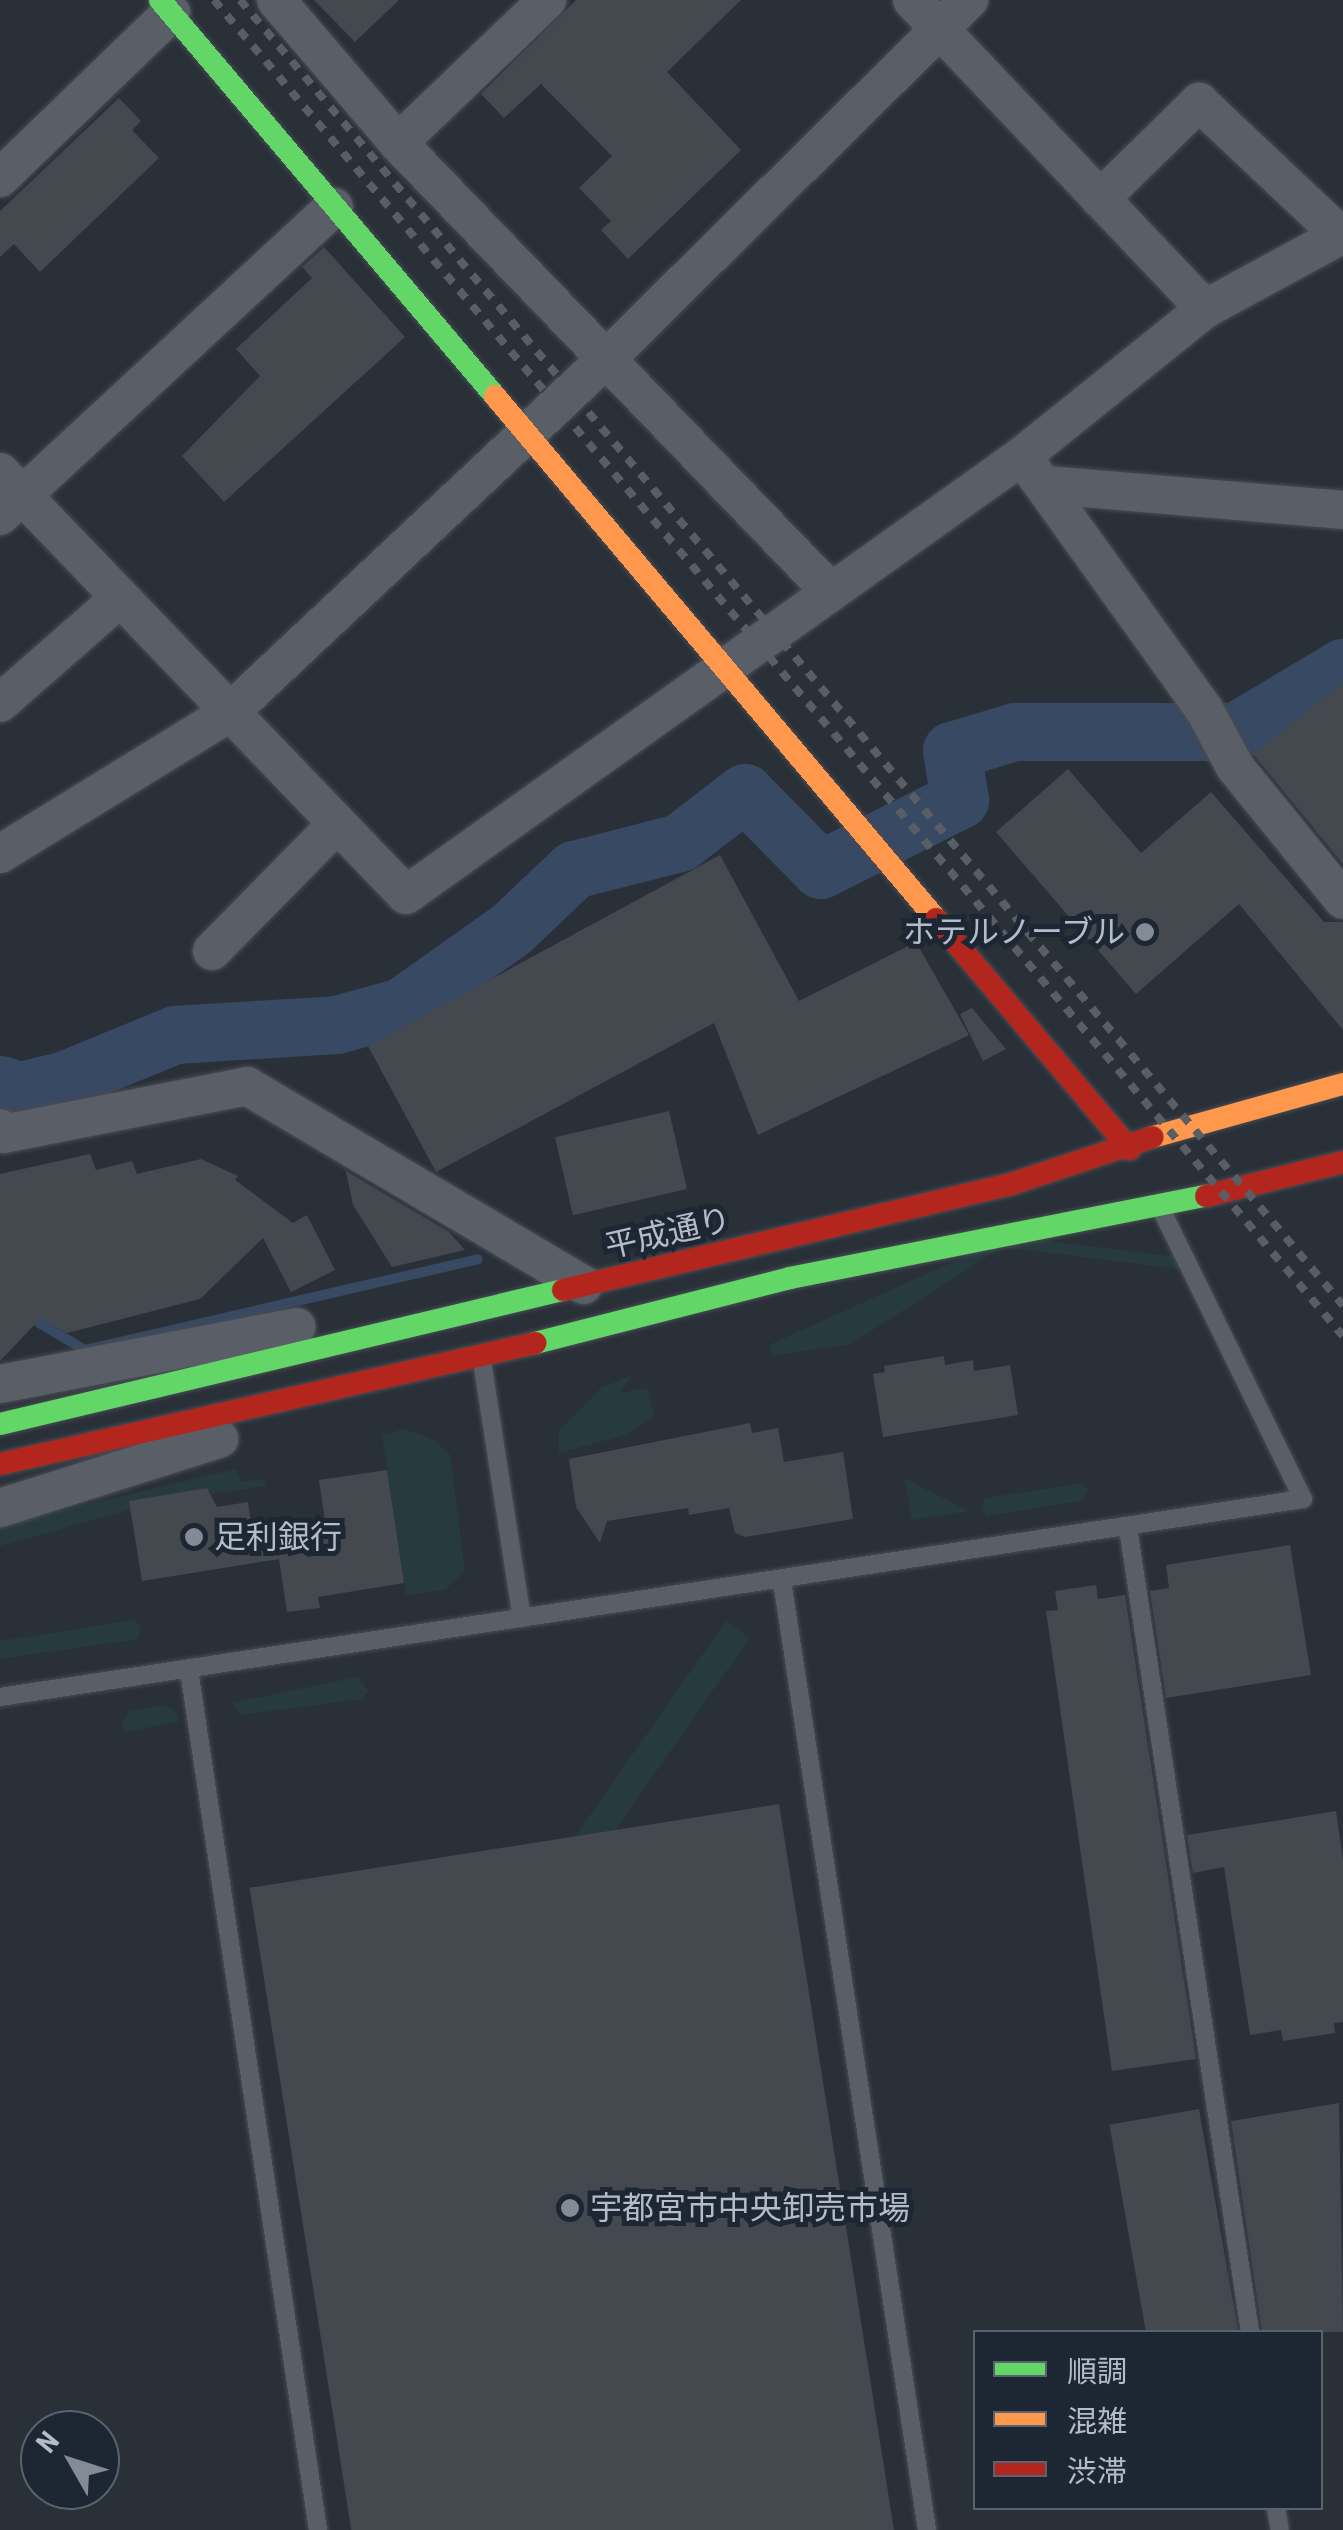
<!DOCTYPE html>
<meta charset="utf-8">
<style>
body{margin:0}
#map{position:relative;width:1343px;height:2530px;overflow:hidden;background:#2a3038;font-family:"Roboto Condensed","Noto Sans JP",sans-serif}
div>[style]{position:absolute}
.green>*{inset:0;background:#273a3e;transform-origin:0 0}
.stream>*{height:10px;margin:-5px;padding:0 5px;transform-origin:5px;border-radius:5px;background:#384963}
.river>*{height:58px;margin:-29px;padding:0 29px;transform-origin:29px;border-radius:29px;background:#384963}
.building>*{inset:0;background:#444950;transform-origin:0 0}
.roads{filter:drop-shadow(0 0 2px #484c53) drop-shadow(0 0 2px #484c53)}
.lane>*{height:18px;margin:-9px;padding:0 9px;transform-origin:9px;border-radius:9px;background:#5a5e66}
.street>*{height:38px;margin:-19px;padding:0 19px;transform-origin:19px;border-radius:19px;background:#5a5e66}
.fast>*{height:22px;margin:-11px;padding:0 11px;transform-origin:11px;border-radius:11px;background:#63d668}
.slow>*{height:22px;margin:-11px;padding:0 11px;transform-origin:11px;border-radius:11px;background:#ff974d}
.jam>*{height:22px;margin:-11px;padding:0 11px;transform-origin:11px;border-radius:11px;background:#b3261e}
.rail>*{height:8px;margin-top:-4px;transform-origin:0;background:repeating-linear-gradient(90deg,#595d64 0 10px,transparent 0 20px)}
.dots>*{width:28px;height:28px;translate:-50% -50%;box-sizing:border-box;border:5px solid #1d2633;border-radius:50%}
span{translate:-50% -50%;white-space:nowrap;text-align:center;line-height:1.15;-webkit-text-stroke:10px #1d2633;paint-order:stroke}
.poi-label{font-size:32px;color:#b4bcc9}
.right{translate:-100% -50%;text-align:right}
.left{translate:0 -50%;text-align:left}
.street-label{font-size:32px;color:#b4bcc9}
.legend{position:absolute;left:973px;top:2330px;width:350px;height:180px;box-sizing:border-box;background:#1d2633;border:2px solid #59626f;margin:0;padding:12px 18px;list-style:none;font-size:30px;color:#b4bcc9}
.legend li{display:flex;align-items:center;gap:20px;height:50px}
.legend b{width:50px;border:2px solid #59626f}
.north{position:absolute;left:20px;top:2410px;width:100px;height:100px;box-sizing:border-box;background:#1d2633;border:2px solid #59626f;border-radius:50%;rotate:309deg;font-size:28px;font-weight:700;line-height:40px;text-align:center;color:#b4bcc9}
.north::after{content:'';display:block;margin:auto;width:35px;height:45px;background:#848b96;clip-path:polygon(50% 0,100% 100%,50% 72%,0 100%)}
</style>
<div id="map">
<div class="green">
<i style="clip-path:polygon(1010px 1236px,1185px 1258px,1187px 1270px,1002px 1247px,851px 1344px,772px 1356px,769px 1345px)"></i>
<i style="clip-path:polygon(632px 1375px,619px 1393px,648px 1388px,654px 1416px,625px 1435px,559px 1453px,559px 1431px,601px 1388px)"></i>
<i style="clip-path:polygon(404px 1429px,434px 1440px,450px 1455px,465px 1571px,445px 1590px,406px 1595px,382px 1435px)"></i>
<i style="clip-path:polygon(236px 1469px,241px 1482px,264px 1479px,266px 1486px,211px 1494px,207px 1488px,0 1546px,0 1525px)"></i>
<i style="clip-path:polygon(905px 1479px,969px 1511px,912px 1520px)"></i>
<i style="clip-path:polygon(1081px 1483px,1088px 1489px,1082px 1501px,987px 1516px,982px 1510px,985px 1498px)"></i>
<i style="clip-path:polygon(134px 1620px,142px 1628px,138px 1639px,0 1659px,0 1641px)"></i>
<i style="left:726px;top:1621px;width:29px;height:268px;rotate:35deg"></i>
<i style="clip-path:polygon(357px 1677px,369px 1691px,362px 1699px,240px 1715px,232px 1703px)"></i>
<i style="clip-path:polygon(165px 1705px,177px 1712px,178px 1722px,124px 1732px,121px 1723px,130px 1711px)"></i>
</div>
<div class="stream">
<i style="left:29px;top:1317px;width:65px;rotate:30.5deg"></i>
<i style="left:85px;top:1350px;width:403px;rotate:-13deg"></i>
</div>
<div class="river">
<i style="left:0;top:1085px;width:22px;rotate:16deg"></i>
<i style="left:21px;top:1091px;width:43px;rotate:-13.4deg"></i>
<i style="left:63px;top:1081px;width:121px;rotate:-22.3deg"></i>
<i style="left:175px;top:1035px;width:162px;rotate:-3.5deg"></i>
<i style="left:337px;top:1025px;width:67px;rotate:-15.5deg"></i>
<i style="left:402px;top:1007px;width:135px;rotate:-35.3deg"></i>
<i style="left:512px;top:929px;width:86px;rotate:-43.6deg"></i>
<i style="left:574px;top:870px;width:109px;rotate:-14.3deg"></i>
<i style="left:680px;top:843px;width:82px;rotate:-37.6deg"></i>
<i style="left:745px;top:793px;width:108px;rotate:45.4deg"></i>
<i style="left:821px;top:870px;width:156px;rotate:-26.7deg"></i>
<i style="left:960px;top:800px;width:50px;rotate:-99.3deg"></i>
<i style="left:952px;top:751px;width:66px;rotate:-16.8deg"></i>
<i style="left:1015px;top:732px;width:221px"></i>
<i style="left:1236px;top:732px;width:125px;rotate:-30.9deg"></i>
</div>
<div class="building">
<i style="clip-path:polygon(314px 0,399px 0,355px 42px)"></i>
<i style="clip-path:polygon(576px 0,741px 0,667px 72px,741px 150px,628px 259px,601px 230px,611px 221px,579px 188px,612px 156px,541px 84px,504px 118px,481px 94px)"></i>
<i style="clip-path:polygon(119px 98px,141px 121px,132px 130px,159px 158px,40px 272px,14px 244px,0 257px,0 211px)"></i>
<i style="clip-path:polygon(324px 247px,405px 337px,224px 502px,182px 456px,260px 376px,236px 349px,312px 278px,302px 267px)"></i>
<i style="clip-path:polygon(1343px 683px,1343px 864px,1253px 754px)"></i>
<i style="clip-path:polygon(1068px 769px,1141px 853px,1211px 792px,1324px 922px,1343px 922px,1343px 1030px,1239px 904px,1136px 994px,996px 832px)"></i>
<i style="clip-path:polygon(720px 855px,799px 1001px,916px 942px,969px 1035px,758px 1135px,714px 1023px,436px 1172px,368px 1046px)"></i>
<i style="clip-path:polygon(972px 1008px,1006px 1049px,983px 1061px,960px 1014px)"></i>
<i style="left:669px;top:1111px;width:80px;height:117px;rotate:77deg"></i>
<i style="clip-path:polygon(90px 1154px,96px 1170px,132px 1161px,137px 1174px,201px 1159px,238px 1176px,235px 1180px,293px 1223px,307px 1215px,335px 1270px,291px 1292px,263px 1238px,200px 1299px,67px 1333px,40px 1319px,0 1361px,0 1174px)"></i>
<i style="clip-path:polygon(346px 1171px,449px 1232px,465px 1250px,392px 1267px,353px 1205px)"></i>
<i style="clip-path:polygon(944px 1356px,945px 1365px,973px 1360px,974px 1371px,1010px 1365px,1018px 1415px,883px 1437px,873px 1374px,885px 1372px,884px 1366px)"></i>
<i style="clip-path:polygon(750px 1423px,752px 1433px,778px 1428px,784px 1462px,843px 1452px,853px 1519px,745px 1537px,735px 1533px,729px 1508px,689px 1515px,688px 1508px,607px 1521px,600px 1543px,576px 1507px,569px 1459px)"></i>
<i style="clip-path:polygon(387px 1470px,404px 1583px,318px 1597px,320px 1608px,287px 1612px,279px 1559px,142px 1581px,129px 1501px,207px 1488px,217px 1507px,248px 1502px,253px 1537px,326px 1528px,319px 1480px)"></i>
<i style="clip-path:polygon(1290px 1545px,1311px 1675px,1166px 1698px,1150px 1591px,1169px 1588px,1166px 1565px)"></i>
<i style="clip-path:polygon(1096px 1585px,1098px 1599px,1125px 1595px,1196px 2059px,1112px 2071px,1046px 1611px,1058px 1610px,1055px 1591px)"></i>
<i style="left:779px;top:1804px;width:735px;height:536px;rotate:81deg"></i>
<i style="clip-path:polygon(1336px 1811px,1343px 1859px,1343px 2022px,1334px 2023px,1335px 2033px,1283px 2041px,1281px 2030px,1250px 2035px,1224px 1867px,1193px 1873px,1187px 1835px)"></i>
<i style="clip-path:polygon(1339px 2103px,1343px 2332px,1262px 2332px,1231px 2121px)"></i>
<i style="left:1199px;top:2109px;width:226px;height:91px;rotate:80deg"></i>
</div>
<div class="roads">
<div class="lane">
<i style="left:482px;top:1361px;width:260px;rotate:81.2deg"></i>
<i style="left:1128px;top:1528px;width:813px;rotate:81.37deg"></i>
<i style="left:782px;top:1581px;width:960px;rotate:81.31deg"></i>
<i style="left:189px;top:1670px;width:870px;rotate:81.47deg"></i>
<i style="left:0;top:1697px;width:1318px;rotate:-8.64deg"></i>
<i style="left:1303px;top:1499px;width:321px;rotate:-116.1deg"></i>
<i style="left:1276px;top:2508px;width:22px;rotate:80deg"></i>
</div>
<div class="street">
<i style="left:276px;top:0;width:188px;rotate:49.5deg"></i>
<i style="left:398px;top:143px;width:620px;rotate:46.05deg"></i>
<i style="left:912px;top:0;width:426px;rotate:46.5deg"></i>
<i style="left:398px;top:143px;width:207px;rotate:-43.8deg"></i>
<i style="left:0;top:178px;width:238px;rotate:-44deg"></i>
<i style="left:1100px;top:199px;width:139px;rotate:-44.4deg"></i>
<i style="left:1199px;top:102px;width:195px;rotate:43.3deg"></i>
<i style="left:1022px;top:456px;width:312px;rotate:54.3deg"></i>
<i style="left:1204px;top:709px;width:66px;rotate:61.9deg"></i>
<i style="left:1235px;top:767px;width:171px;rotate:50.9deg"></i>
<i style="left:0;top:472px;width:586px;rotate:46.17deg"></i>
<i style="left:406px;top:895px;width:756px;rotate:-35.48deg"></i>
<i style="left:1022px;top:456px;width:235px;rotate:-38.8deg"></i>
<i style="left:1205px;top:309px;width:157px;rotate:-28.5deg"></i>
<i style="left:1047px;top:485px;width:297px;rotate:4.8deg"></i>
<i style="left:0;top:516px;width:455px;rotate:-42.8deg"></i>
<i style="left:0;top:703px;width:159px;rotate:-41.2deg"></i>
<i style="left:0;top:854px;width:269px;rotate:-31.6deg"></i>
<i style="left:229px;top:713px;width:517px;rotate:-43.2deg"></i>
<i style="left:606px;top:359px;width:511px;rotate:-44.68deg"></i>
<i style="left:212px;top:951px;width:178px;rotate:-45.5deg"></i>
<i style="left:0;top:1128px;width:7px;rotate:63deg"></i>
<i style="left:3px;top:1134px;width:249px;rotate:-11.1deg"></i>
<i style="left:247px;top:1086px;width:391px;rotate:30.6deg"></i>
<i style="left:0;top:1384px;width:302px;rotate:-10.9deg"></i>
<i style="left:0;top:1508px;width:230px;rotate:-17.5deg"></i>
</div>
<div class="fast">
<i style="left:160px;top:0;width:519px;rotate:49.77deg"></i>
<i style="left:535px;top:1343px;width:263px;rotate:-14.3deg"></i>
<i style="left:790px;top:1278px;width:424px;rotate:-11.2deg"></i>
<i style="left:0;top:1424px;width:579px;rotate:-13.39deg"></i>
</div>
<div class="slow">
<i style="left:495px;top:396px;width:684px;rotate:49.86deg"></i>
<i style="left:1153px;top:1137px;width:197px;rotate:-15.6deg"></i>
</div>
<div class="jam">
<i style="left:936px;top:919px;width:301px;rotate:49.9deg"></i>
<i style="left:1206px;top:1196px;width:141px;rotate:-13.9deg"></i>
<i style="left:563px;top:1290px;width:464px;rotate:-13.3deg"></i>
<i style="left:1014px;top:1183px;width:146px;rotate:-18.3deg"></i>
<i style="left:0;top:1464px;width:549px;rotate:-12.74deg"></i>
</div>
</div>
<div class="rail">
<i style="left:214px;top:0;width:1749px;rotate:49.8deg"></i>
<i style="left:240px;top:0;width:1709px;rotate:49.8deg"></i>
</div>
<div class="dots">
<i style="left:1145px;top:932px;background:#848b96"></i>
<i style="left:194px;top:1537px;background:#848b96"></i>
<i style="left:570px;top:2208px;background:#848b96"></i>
</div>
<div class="poi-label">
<span class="right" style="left:1125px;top:932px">ホテルノーブル</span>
<span class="left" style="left:214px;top:1537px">足利銀行</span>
<span class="left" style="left:590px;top:2208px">宇都宮市中央卸売市場</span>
</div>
<div class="street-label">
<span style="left:668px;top:1233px;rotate:-13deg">平成通り</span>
</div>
<ul class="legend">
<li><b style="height:12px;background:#63d668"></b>順調</li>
<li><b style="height:12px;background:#ff974d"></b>混雑</li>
<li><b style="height:12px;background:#b3261e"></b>渋滞</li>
</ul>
<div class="north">N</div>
</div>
